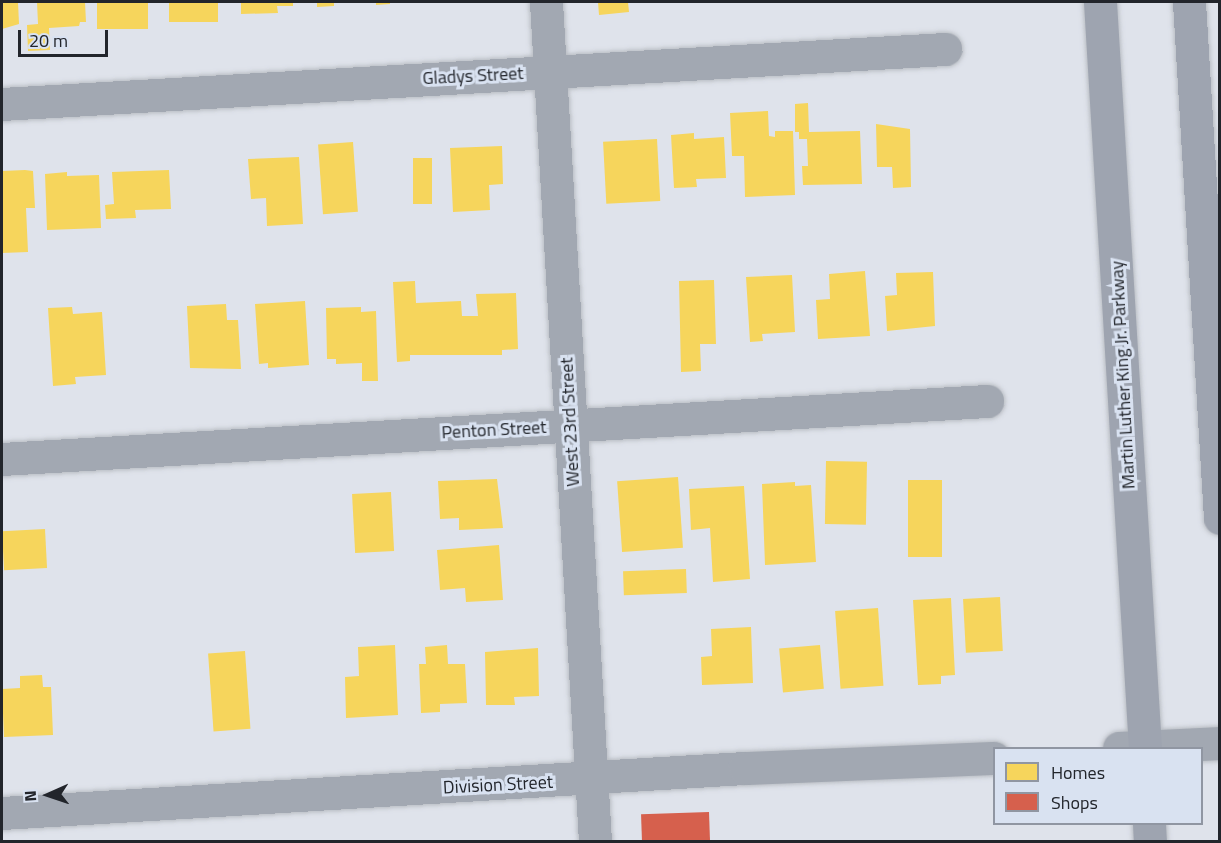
<!DOCTYPE html>
<style>
body{margin:0}
#map{position:relative;width:1221px;height:843px;overflow:hidden;background:#dfe3eb;font-family:"Titillium Web",sans-serif}
div>[style]{position:absolute}
.homes>*{inset:0;background:#f6d55c;transform-origin:0 0}
.shops>*{inset:0;background:#d6604d;transform-origin:0 0}
.roads{filter:drop-shadow(0 0 2px #babec4) drop-shadow(0 0 2px #babec4)}
.minor>*{height:33px;margin:-16.5px;padding:0 16.5px;transform-origin:16.5px;border-radius:16.5px;background:#a2a8b2}
.highway>*{height:33px;margin:-16.5px;padding:0 16.5px;transform-origin:16.5px;border-radius:16.5px;background:#9ea4b0}
span{translate:-50% -50%;white-space:nowrap;text-align:center;line-height:1.15;-webkit-text-stroke:6px #d9e2f1;paint-order:stroke}
.street-label{font-size:18px;color:#22252b}
.frame{position:absolute;inset:0;border:3px solid #22252b;pointer-events:none}
.legend{position:absolute;left:993px;top:747px;width:210px;height:78px;box-sizing:border-box;background:#d9e2f1;border:2px solid #9096a2;margin:0;padding:8px 10px;list-style:none;font-size:18px;color:#22252b}
.legend li{display:flex;align-items:center;gap:12px;height:30px}
.legend b{width:30px;border:2px solid #9096a2}
.north{position:absolute;left:18px;top:765px;width:60px;height:60px;-webkit-text-stroke:4px #d9e2f1;paint-order:stroke;rotate:267deg;font-size:16px;font-weight:700;line-height:24px;text-align:center;color:#22252b}
.north::after{content:'';display:block;margin:auto;width:21px;height:27px;background:#22252b;clip-path:polygon(50% 0,100% 100%,50% 72%,0 100%)}
.scale{position:absolute;left:18px;top:30px;width:90px;height:27px;box-sizing:border-box;border:3px solid #22252b;border-top:0;padding-left:8px;font-size:18px;line-height:21px;white-space:nowrap;color:#22252b;-webkit-text-stroke:4px #d9e2f1;paint-order:stroke}
</style>
<div id="map">
<div class="homes">
<i style="clip-path:polygon(2px 2px,18px 2px,19px 24px,2px 29px)"></i>
<i style="clip-path:polygon(37px 2px,85px 2px,86px 22px,80px 22px,79px 26px,49px 28px,50px 50px,28px 51px,27px 25px,38px 24px)"></i>
<i style="left:97px;top:2px;width:51px;height:27px"></i>
<i style="left:169px;top:2px;width:49px;height:20px"></i>
<i style="clip-path:polygon(241px 2px,293px 2px,293px 6px,277px 6px,278px 13px,241px 14px)"></i>
<i style="clip-path:polygon(317px 2px,334px 2px,334px 6px,317px 7px)"></i>
<i style="clip-path:polygon(376px 2px,390px 2px,390px 4px,376px 5px)"></i>
<i style="clip-path:polygon(598px 2px,628px 2px,629px 12px,599px 15px)"></i>
<i style="clip-path:polygon(808px 103px,809px 132px,860px 131px,862px 184px,803px 185px,802px 166px,808px 166px,807px 139px,799px 139px,799px 132px,795px 132px,795px 104px)"></i>
<i style="clip-path:polygon(768px 111px,769px 136px,775px 137px,775px 131px,793px 131px,795px 195px,745px 197px,744px 156px,732px 156px,730px 113px)"></i>
<i style="clip-path:polygon(876px 124px,910px 129px,911px 187px,893px 188px,892px 167px,877px 167px)"></i>
<i style="clip-path:polygon(694px 133px,694px 139px,724px 137px,726px 178px,696px 179px,697px 187px,674px 188px,671px 135px)"></i>
<i style="left:657px;top:139px;width:62px;height:54px;rotate:87deg"></i>
<i style="left:353px;top:142px;width:70px;height:35px;rotate:86deg"></i>
<i style="clip-path:polygon(502px 146px,503px 184px,489px 185px,490px 210px,453px 212px,450px 148px)"></i>
<i style="clip-path:polygon(299px 157px,303px 224px,267px 226px,266px 198px,251px 199px,248px 159px)"></i>
<i style="left:432px;top:158px;width:46px;height:19px;rotate:90deg"></i>
<i style="clip-path:polygon(25px 170px,33px 171px,35px 208px,26px 208px,28px 252px,2px 253px,2px 171px)"></i>
<i style="clip-path:polygon(169px 170px,171px 209px,135px 210px,136px 218px,106px 219px,105px 205px,114px 204px,112px 172px)"></i>
<i style="clip-path:polygon(67px 172px,67px 176px,99px 175px,101px 228px,47px 230px,45px 174px)"></i>
<i style="clip-path:polygon(865px 271px,870px 336px,818px 339px,816px 300px,830px 299px,829px 274px)"></i>
<i style="clip-path:polygon(933px 272px,935px 326px,887px 331px,885px 296px,897px 295px,896px 273px)"></i>
<i style="clip-path:polygon(792px 275px,795px 332px,762px 334px,763px 341px,750px 342px,746px 277px)"></i>
<i style="clip-path:polygon(714px 280px,716px 344px,700px 344px,701px 371px,681px 372px,679px 281px)"></i>
<i style="clip-path:polygon(415px 281px,416px 303px,461px 301px,462px 316px,478px 316px,476px 294px,516px 293px,518px 349px,502px 350px,502px 355px,410px 355px,410px 361px,397px 362px,393px 282px)"></i>
<i style="clip-path:polygon(305px 301px,309px 365px,268px 368px,268px 363px,259px 364px,255px 304px)"></i>
<i style="clip-path:polygon(226px 304px,227px 320px,238px 320px,241px 369px,190px 368px,187px 306px)"></i>
<i style="clip-path:polygon(72px 307px,73px 314px,102px 312px,106px 375px,75px 377px,76px 384px,53px 386px,48px 308px)"></i>
<i style="clip-path:polygon(361px 307px,361px 312px,376px 311px,378px 381px,362px 381px,362px 363px,336px 364px,336px 359px,327px 359px,326px 308px)"></i>
<i style="left:826px;top:461px;width:41px;height:63px;rotate:1deg"></i>
<i style="left:678px;top:477px;width:71px;height:61px;rotate:86deg"></i>
<i style="clip-path:polygon(497px 479px,503px 528px,459px 530px,459px 518px,440px 519px,438px 481px)"></i>
<i style="left:908px;top:480px;width:34px;height:77px"></i>
<i style="clip-path:polygon(795px 482px,795px 486px,811px 485px,816px 562px,765px 565px,762px 484px)"></i>
<i style="clip-path:polygon(744px 486px,750px 579px,713px 582px,710px 528px,691px 530px,689px 489px)"></i>
<i style="left:391px;top:492px;width:59px;height:39px;rotate:87deg"></i>
<i style="left:45px;top:529px;width:39px;height:43px;rotate:87deg"></i>
<i style="clip-path:polygon(499px 545px,503px 600px,466px 602px,465px 588px,440px 590px,437px 550px)"></i>
<i style="left:686px;top:569px;width:24px;height:63px;rotate:88deg"></i>
<i style="left:1000px;top:597px;width:54px;height:37px;rotate:87deg"></i>
<i style="clip-path:polygon(951px 598px,955px 675px,941px 676px,941px 684px,918px 685px,913px 600px)"></i>
<i style="left:878px;top:608px;width:78px;height:43px;rotate:86deg"></i>
<i style="clip-path:polygon(751px 627px,753px 683px,702px 685px,701px 657px,712px 656px,711px 629px)"></i>
<i style="clip-path:polygon(395px 645px,398px 715px,346px 718px,345px 677px,359px 676px,358px 647px)"></i>
<i style="clip-path:polygon(447px 645px,448px 664px,465px 664px,467px 703px,440px 704px,440px 712px,421px 713px,419px 664px,426px 664px,425px 647px)"></i>
<i style="left:820px;top:645px;width:44px;height:41px;rotate:85deg"></i>
<i style="clip-path:polygon(538px 648px,539px 696px,514px 697px,515px 705px,486px 705px,485px 652px)"></i>
<i style="left:245px;top:651px;width:78px;height:37px;rotate:86deg"></i>
<i style="clip-path:polygon(42px 675px,43px 687px,51px 687px,53px 735px,4px 737px,2px 689px,20px 688px,20px 676px)"></i>
</div>
<div class="shops">
<i style="left:709px;top:812px;width:30px;height:68px;rotate:88deg"></i>
</div>
<div class="roads">
<div class="minor">
<i style="left:546px;top:2px;width:841px;rotate:86.66deg"></i>
<i style="left:2px;top:104px;width:945px;rotate:-3.34deg"></i>
<i style="left:2px;top:459px;width:987px;rotate:-3.37deg"></i>
<i style="left:1119px;top:748px;width:101px;rotate:-2.8deg"></i>
<i style="left:2px;top:813px;width:744px;rotate:-3.47deg"></i>
<i style="left:745px;top:768px;width:249px;rotate:-2.3deg"></i>
</div>
<div class="highway">
<i style="left:1100px;top:2px;width:747px;rotate:86.55deg"></i>
<i style="left:1189px;top:2px;width:517px;rotate:86.56deg"></i>
<i style="left:1149px;top:824px;width:18px;rotate:87deg"></i>
</div>
</div>
<div class="street-label">
<span style="left:473px;top:76px;rotate:-3deg">Gladys Street</span>
<span style="left:1123px;top:375px;rotate:-93deg">Martin Luther King Jr. Parkway</span>
<span style="left:570px;top:422px;rotate:-93deg">West 23rd Street</span>
<span style="left:494px;top:430px;rotate:-3deg">Penton Street</span>
<span style="left:498px;top:785px;rotate:-3deg">Division Street</span>
</div>
<div class="frame"></div>
<ul class="legend">
<li><b style="height:16px;background:#f6d55c"></b>Homes</li>
<li><b style="height:16px;background:#d6604d"></b>Shops</li>
</ul>
<div class="north">N</div>
<div class="scale">20 m</div>
</div>
